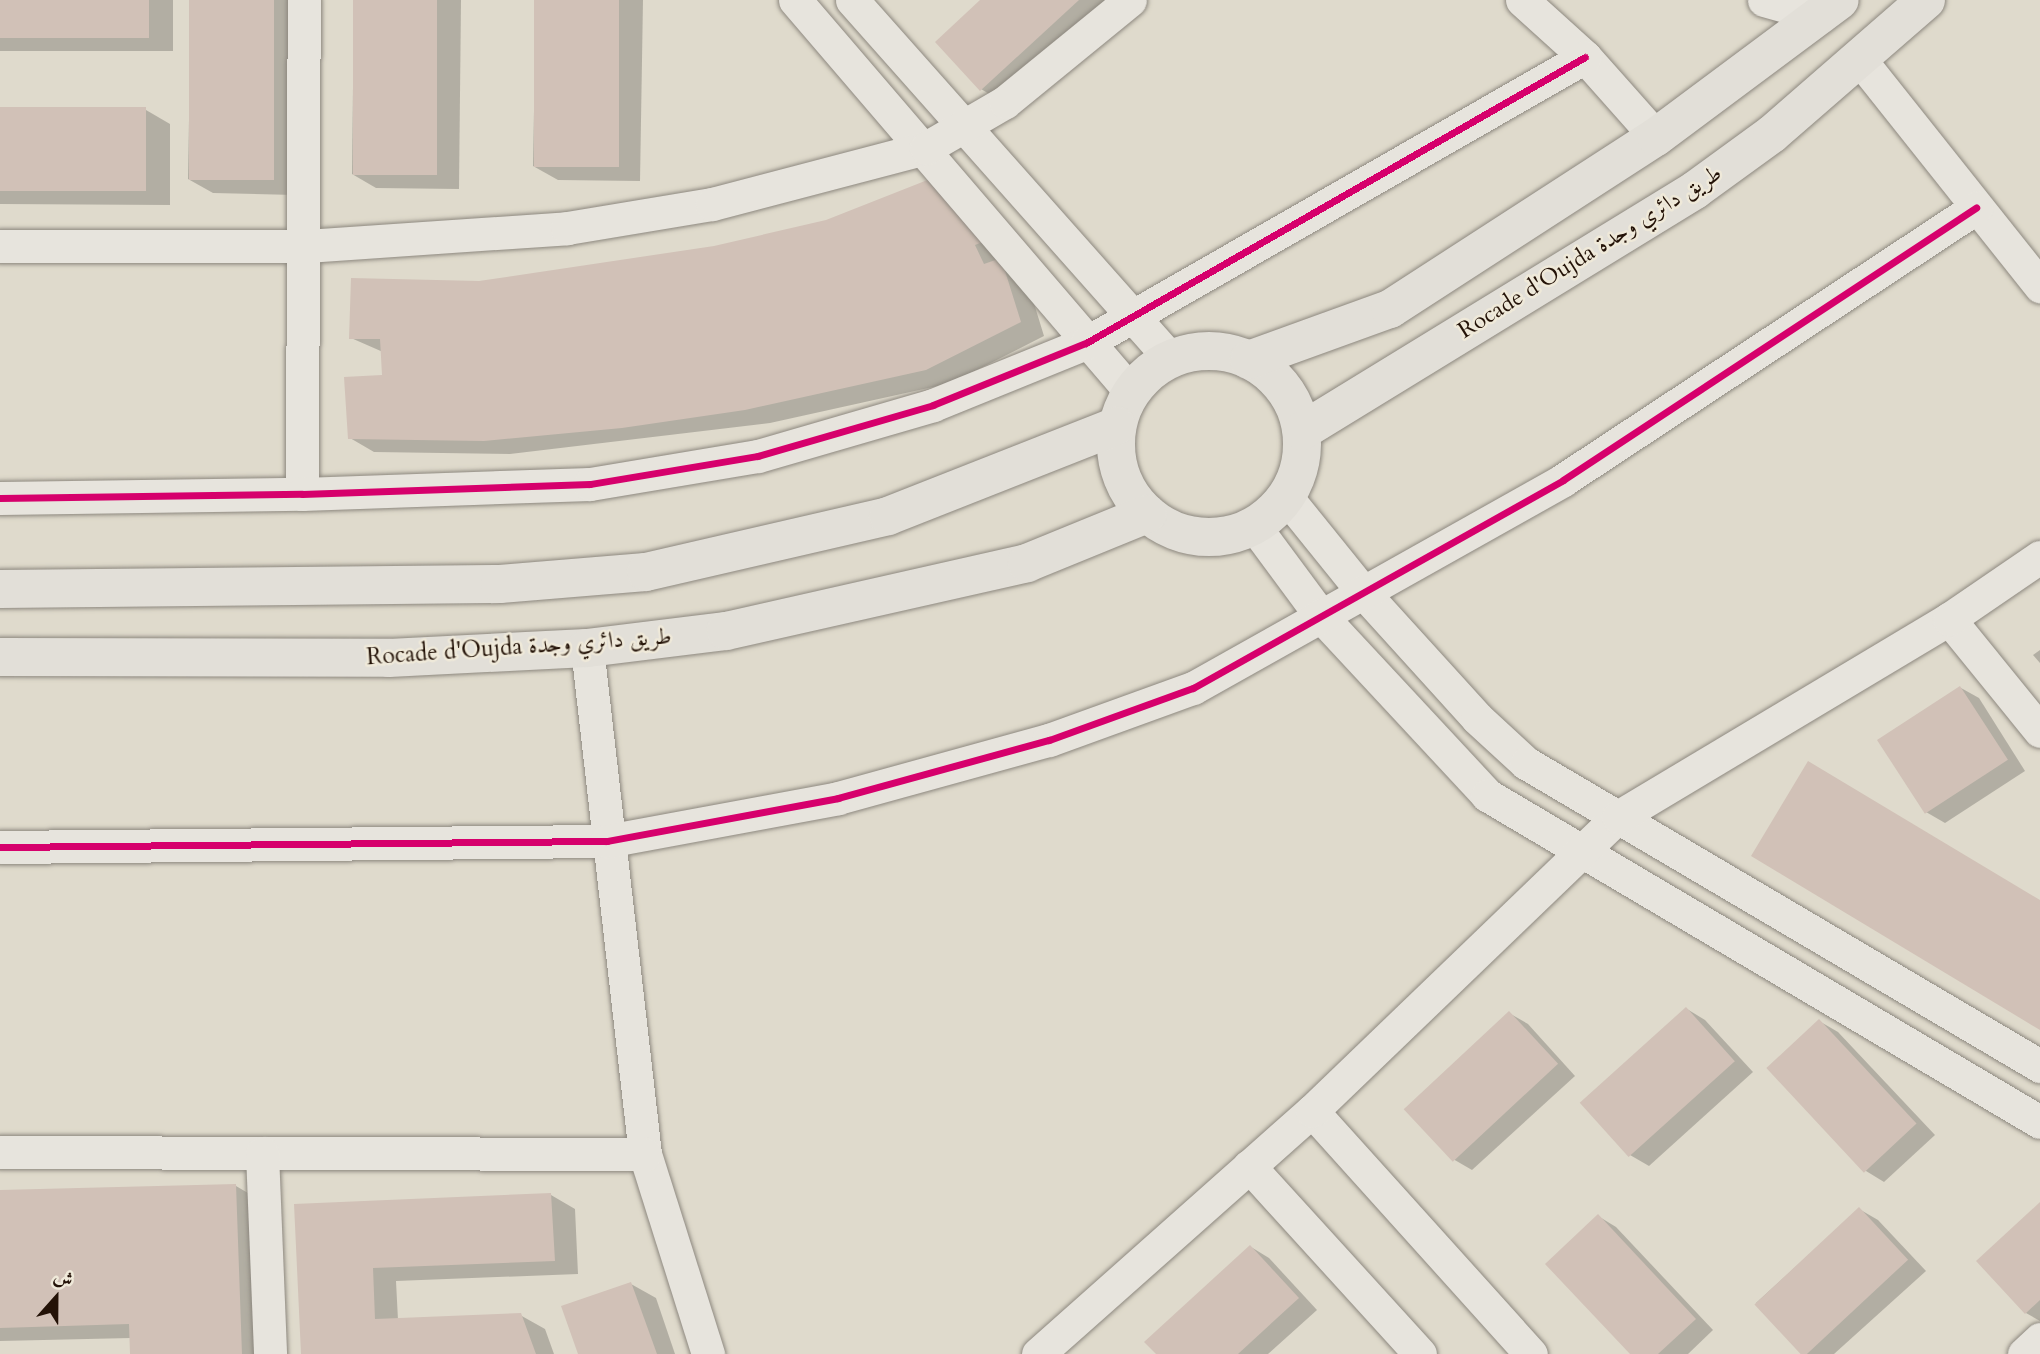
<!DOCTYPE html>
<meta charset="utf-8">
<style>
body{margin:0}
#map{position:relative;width:2040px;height:1354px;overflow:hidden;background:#dfdacc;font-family:Cardo,Amiri,serif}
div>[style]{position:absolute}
.shadow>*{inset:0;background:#0003;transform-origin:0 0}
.building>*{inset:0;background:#d1c1b7;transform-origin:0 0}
.roads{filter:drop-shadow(0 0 2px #8d887f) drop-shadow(0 0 2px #8d887f)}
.minor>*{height:33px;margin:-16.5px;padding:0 16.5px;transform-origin:16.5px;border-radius:16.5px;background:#e7e4dd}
.trunk>*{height:38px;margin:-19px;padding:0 19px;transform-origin:19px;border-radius:19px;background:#e2dfd8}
.trunk>.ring{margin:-19px;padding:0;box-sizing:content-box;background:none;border:38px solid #e2dfd8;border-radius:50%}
.cycleway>*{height:7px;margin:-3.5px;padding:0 3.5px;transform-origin:3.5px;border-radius:3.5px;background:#d6006c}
span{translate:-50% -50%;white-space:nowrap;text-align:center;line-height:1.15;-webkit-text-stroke:5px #efe9d9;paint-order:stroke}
.street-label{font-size:23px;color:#231207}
.north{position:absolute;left:21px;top:1263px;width:70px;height:70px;-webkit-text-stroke:5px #efe9d9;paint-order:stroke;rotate:21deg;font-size:19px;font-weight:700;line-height:28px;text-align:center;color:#231207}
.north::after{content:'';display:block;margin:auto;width:24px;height:32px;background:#231207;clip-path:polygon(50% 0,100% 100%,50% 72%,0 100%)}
</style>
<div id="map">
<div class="shadow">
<i style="left:0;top:0;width:173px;height:51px"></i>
<i style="clip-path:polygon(191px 0,298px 0,295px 195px,213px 193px,188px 179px)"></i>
<i style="clip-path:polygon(354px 0,461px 0,459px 189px,376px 188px,352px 174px)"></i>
<i style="clip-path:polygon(536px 0,643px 0,640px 181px,558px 180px,533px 166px)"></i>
<i style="clip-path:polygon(983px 0,1109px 0,999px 100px,981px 89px)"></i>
<i style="clip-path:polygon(0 109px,146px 110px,170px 124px,170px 205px,0 204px)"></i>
<i style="clip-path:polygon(930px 181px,1025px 274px,1044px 336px,951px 383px,770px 423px,510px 454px,374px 452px,350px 438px,384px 377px,383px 352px,351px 338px,479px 283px,715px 248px,826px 221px)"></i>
<i style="clip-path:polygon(2040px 650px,2040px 663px,2033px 655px)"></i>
<i style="clip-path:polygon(1961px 688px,1979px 698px,2025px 771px,1945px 823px,1926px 812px)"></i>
<i style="clip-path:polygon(1687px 1009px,1705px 1020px,1753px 1072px,1649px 1166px,1630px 1155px,1582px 1104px)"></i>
<i style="clip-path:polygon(1509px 1013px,1528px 1024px,1575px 1076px,1472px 1170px,1453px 1159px)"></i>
<i style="clip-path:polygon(1819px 1021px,1838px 1032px,1935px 1135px,1884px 1182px,1866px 1171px)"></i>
<i style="clip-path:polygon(236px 1186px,260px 1200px,265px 1354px,131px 1354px,131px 1338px,0 1341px,0 1192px)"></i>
<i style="clip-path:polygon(551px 1195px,575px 1209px,578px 1274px,396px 1281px,398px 1320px,520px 1315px,545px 1329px,554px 1354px,302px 1354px,296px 1206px)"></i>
<i style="clip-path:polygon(2040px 1205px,2040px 1321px,2026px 1313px)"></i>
<i style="clip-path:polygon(1859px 1209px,1878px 1220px,1926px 1271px,1834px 1354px,1802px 1354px,1756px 1303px)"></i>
<i style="clip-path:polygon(1598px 1216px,1616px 1227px,1713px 1330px,1688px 1354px,1633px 1354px)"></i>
<i style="clip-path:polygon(1251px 1247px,1269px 1258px,1317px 1310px,1268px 1354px,1158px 1354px)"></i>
<i style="clip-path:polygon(631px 1284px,656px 1298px,675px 1354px,580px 1354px)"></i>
</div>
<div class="building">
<i style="left:0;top:0;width:149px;height:38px"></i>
<i style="left:189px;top:0;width:85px;height:180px"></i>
<i style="left:353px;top:0;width:84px;height:175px"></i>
<i style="left:534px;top:0;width:85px;height:167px"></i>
<i style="clip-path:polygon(980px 0,1079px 0,980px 91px,935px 42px)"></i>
<i style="left:0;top:107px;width:146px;height:84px"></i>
<i style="clip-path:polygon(930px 179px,988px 240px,975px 245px,984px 264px,1001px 258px,1021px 322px,926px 370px,745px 410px,622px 428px,484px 441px,348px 439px,344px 377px,382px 375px,380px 339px,349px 339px,351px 278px,479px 281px,714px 246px,826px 220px)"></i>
<i style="left:1960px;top:686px;width:88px;height:99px;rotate:57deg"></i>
<i style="clip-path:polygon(1808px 761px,2040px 900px,2040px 1030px,1751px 856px)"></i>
<i style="left:1686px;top:1007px;width:73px;height:143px;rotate:48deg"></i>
<i style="left:1509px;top:1011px;width:72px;height:144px;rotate:47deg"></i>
<i style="left:1819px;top:1019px;width:143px;height:72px;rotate:47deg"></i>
<i style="clip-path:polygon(236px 1184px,242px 1354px,130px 1354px,129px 1324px,0 1328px,0 1190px)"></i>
<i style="clip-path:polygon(551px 1193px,555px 1261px,373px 1268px,375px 1319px,521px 1313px,536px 1354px,301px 1354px,294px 1204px)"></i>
<i style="clip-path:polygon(2040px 1202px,2040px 1300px,2025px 1314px,1976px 1261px)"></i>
<i style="left:1859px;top:1207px;width:72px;height:143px;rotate:47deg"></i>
<i style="clip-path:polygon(1598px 1214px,1696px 1319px,1658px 1354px,1630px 1354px,1545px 1264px)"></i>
<i style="clip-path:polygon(1250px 1245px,1299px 1298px,1238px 1354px,1156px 1354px,1144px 1342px)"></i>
<i style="clip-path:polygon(631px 1282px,657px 1354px,578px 1354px,561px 1306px)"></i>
</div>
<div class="roads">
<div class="minor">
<i style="left:795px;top:0;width:516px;rotate:49.4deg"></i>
<i style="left:852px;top:0;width:480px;rotate:48.4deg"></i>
<i style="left:1522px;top:0;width:85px;rotate:42.1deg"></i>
<i style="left:1585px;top:57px;width:107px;rotate:48.4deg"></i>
<i style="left:1764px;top:0;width:59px;rotate:15.7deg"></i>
<i style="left:1861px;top:61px;width:288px;rotate:51.5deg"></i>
<i style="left:0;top:246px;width:306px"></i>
<i style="left:306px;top:246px;width:262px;rotate:-3.9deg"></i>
<i style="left:567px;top:228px;width:147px;rotate:-9.4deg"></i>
<i style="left:712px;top:204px;width:221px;rotate:-14.7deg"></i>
<i style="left:926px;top:148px;width:91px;rotate:-30.2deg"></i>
<i style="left:1005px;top:102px;width:161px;rotate:-39.2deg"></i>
<i style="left:302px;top:494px;width:494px;rotate:-89.8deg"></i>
<i style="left:0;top:498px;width:302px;rotate:-0.8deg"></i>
<i style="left:302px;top:494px;width:288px;rotate:-2deg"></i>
<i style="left:590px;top:484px;width:170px;rotate:-9.5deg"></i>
<i style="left:758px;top:456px;width:182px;rotate:-16.2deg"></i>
<i style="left:933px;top:405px;width:165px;rotate:-22.1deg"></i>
<i style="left:1086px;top:343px;width:575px;rotate:-29.82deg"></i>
<i style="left:1287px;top:498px;width:119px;rotate:51.1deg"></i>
<i style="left:1362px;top:591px;width:171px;rotate:47.8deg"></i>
<i style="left:1477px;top:718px;width:67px;rotate:42.6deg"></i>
<i style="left:1526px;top:763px;width:597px;rotate:30.52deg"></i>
<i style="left:1255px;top:527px;width:109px;rotate:53.5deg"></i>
<i style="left:1320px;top:615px;width:246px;rotate:47.1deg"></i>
<i style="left:1487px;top:795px;width:642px;rotate:30.6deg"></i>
<i style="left:1949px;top:619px;width:144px;rotate:50.9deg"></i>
<i style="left:587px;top:648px;width:509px;rotate:83.46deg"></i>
<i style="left:645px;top:1154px;width:210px;rotate:72.5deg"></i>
<i style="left:0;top:847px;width:607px;rotate:-0.57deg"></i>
<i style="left:607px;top:841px;width:235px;rotate:-10.5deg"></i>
<i style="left:838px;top:798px;width:219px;rotate:-15.4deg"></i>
<i style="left:1049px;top:740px;width:153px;rotate:-19.9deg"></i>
<i style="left:1193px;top:688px;width:424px;rotate:-29.3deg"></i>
<i style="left:1563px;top:480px;width:495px;rotate:-33.4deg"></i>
<i style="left:1312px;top:1111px;width:327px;rotate:48deg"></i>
<i style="left:0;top:1152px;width:645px;rotate:0.18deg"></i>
<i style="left:262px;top:1153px;width:201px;rotate:87.7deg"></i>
<i style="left:1249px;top:1166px;width:254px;rotate:47.7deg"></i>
<i style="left:1038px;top:1354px;width:366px;rotate:-41.6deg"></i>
<i style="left:1312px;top:1111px;width:424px;rotate:-43.9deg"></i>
<i style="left:1618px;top:817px;width:386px;rotate:-30.9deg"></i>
<i style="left:1949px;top:619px;width:110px;rotate:-34.3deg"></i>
<i style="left:2024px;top:1354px;width:22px;rotate:-43deg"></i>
</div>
<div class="trunk">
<i class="ring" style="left:1116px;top:351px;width:148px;height:148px"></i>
<i style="left:1249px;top:360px;width:150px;rotate:-19.9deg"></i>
<i style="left:1390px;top:309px;width:317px;rotate:-32.9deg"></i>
<i style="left:1656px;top:137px;width:229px;rotate:-36.7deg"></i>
<i style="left:1302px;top:431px;width:461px;rotate:-31.5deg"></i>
<i style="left:1695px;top:190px;width:95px;rotate:-36deg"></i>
<i style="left:1772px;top:134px;width:204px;rotate:-41deg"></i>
<i style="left:0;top:589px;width:500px;rotate:-0.57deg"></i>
<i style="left:500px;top:584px;width:146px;rotate:-4.7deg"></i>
<i style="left:646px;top:572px;width:248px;rotate:-13deg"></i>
<i style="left:888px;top:516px;width:246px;rotate:-21.5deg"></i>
<i style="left:0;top:657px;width:389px;rotate:0.1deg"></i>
<i style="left:389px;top:658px;width:198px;rotate:-2.9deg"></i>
<i style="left:587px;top:648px;width:140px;rotate:-7deg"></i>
<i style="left:726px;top:631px;width:309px;rotate:-12.7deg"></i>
<i style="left:1027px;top:563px;width:130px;rotate:-22.2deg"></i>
</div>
</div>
<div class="cycleway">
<i style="left:0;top:498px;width:302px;rotate:-0.8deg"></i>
<i style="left:302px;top:494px;width:288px;rotate:-2deg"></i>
<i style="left:590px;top:484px;width:170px;rotate:-9.5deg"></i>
<i style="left:758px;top:456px;width:182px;rotate:-16.2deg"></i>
<i style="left:933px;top:405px;width:165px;rotate:-22.1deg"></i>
<i style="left:1086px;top:343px;width:575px;rotate:-29.82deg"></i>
<i style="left:0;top:847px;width:607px;rotate:-0.57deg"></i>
<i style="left:607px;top:841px;width:235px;rotate:-10.5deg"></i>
<i style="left:838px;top:798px;width:219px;rotate:-15.4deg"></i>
<i style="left:1049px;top:740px;width:153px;rotate:-19.9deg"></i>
<i style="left:1193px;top:688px;width:424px;rotate:-29.3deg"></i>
<i style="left:1563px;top:480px;width:495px;rotate:-33.4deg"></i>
</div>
<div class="street-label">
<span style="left:1590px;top:252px;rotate:-32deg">Rocade d'Oujda طريق دائري وجدة</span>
<span style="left:519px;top:647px;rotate:-4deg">Rocade d'Oujda طريق دائري وجدة</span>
</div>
<div class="north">ش</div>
</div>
